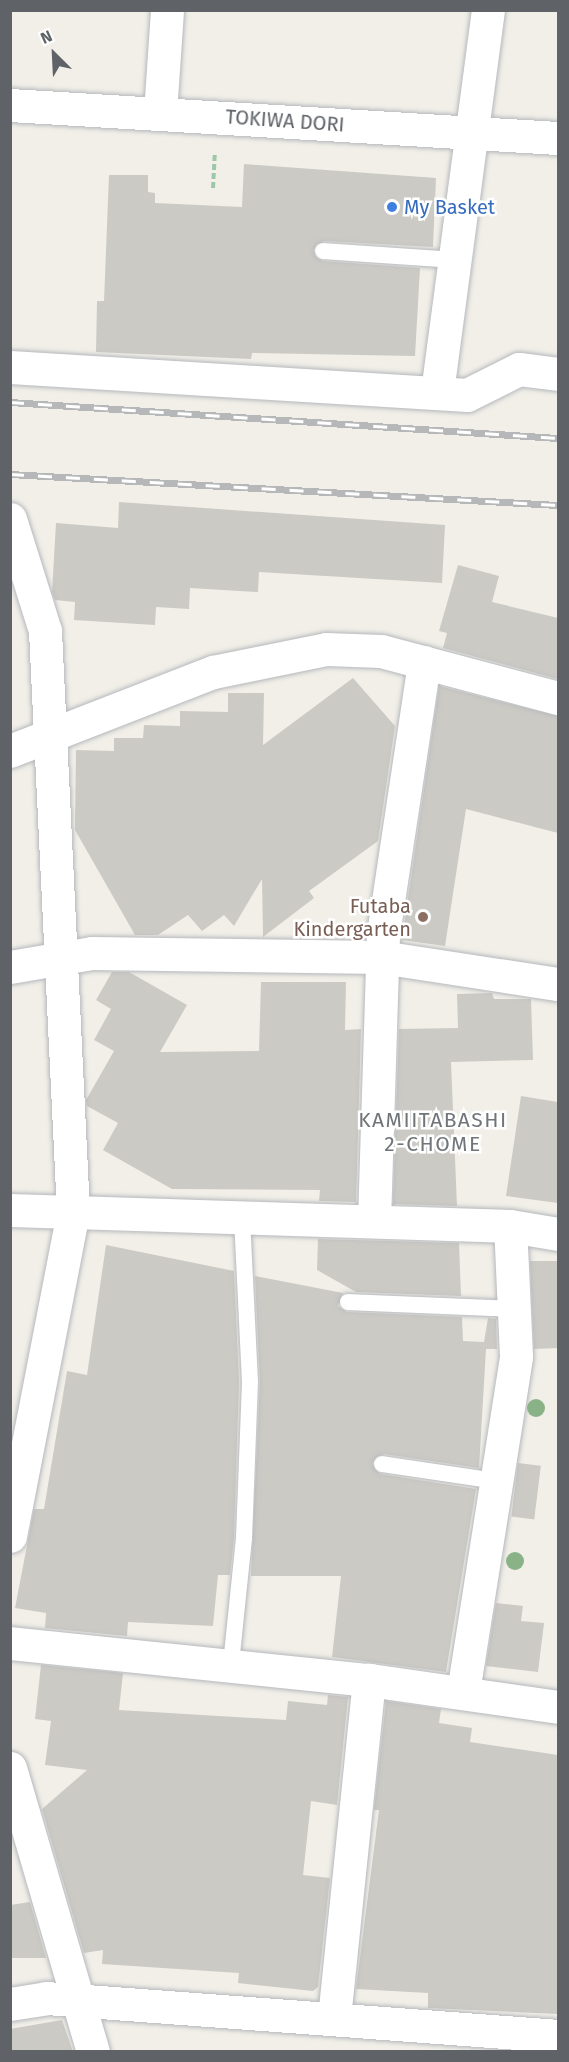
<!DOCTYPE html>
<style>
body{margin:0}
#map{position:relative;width:569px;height:2062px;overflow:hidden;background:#f1efe8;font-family:"Fira Sans",sans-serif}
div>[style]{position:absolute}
.building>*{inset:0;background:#cccac5;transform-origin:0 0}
.path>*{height:4px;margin-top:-2px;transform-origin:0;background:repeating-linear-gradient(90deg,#9cc7a9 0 6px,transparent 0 9px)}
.roads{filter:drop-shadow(0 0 2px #b5b8bc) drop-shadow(0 0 2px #b5b8bc)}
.lane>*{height:16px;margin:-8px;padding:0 8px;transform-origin:8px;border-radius:8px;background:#fff}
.street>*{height:33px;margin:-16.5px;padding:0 16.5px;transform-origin:16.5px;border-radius:16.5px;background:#fff}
.secondary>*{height:33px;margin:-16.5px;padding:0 16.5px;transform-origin:16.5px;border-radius:16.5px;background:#fff}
.rail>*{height:7px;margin-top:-3.5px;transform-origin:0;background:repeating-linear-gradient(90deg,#fff 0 14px,#b6b7b8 0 28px);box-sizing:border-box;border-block:2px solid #b6b7b8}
.trees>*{width:18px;height:18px;margin:-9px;border-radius:50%;background:#89b387}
.dots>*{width:16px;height:16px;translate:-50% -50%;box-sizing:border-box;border:3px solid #fff;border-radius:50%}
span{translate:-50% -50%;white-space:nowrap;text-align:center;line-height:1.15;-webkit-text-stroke:5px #fff;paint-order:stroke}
.street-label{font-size:20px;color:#5f6368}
.shop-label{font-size:20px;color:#366cbe}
.left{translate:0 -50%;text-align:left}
.education-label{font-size:20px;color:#785e54}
.right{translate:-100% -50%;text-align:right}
.neighbourhood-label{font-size:21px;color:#70757a;letter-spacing:1.5px}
.frame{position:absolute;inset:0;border:12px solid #5f6368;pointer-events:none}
.north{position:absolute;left:24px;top:24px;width:60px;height:60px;-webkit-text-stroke:4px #fff;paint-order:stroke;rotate:336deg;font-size:16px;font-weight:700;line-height:24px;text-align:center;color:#5f6368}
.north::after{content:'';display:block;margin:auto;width:21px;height:27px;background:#5f6368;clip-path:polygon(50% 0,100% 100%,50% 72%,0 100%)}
</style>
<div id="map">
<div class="building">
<i style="clip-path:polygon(244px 164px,436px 178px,433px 247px,324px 241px,313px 250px,322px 261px,420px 268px,415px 356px,252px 353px,251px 359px,96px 352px,97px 301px,104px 301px,109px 175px,148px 175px,148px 192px,155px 193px,155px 203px,242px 207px)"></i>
<i style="clip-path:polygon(119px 502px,445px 525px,442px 583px,259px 572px,258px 592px,190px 588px,189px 609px,156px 607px,155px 625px,74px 620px,75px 602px,55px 600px,52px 592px,56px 523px,118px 528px)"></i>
<i style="clip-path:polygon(458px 565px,499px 576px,492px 602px,558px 618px,558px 679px,443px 648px,447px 633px,439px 631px)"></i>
<i style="clip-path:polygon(353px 678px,395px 726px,378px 841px,309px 891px,314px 898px,263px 937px,262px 879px,234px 926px,224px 915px,202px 931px,188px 915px,158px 935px,135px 935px,75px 830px,76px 750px,114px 751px,114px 738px,143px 738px,144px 725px,180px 726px,180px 711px,228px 712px,228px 693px,264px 693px,263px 745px)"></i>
<i style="clip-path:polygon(439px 686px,558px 716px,558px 833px,466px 809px,445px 946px,402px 940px)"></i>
<i style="clip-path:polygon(112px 972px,129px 972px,187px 1005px,160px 1052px,259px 1051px,261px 982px,346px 982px,345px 1030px,361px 1029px,356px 1202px,319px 1201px,320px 1190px,172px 1189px,103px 1150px,118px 1123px,87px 1106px,86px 1100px,114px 1051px,94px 1040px,111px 1009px,96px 1000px)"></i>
<i style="clip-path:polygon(492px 993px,494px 999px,531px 999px,533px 1060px,451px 1062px,457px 1206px,393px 1204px,399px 1029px,458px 1028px,457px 994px)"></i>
<i style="clip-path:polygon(521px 1096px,558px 1102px,558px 1203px,506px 1196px)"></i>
<i style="clip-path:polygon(318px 1239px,459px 1243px,461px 1296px,356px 1292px,317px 1270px)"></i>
<i style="clip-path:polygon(106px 1245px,234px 1271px,239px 1382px,234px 1537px,230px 1575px,218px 1575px,213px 1626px,128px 1622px,127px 1636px,45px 1628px,46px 1613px,15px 1608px,34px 1509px,44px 1509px,67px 1371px,87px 1375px)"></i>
<i style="clip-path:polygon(530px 1261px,558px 1261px,558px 1348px,534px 1349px)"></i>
<i style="clip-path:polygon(255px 1276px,343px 1293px,338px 1306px,347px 1312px,462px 1317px,463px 1341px,484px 1342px,488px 1318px,496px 1319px,497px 1349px,486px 1349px,479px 1468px,384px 1454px,372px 1463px,380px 1474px,476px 1489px,446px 1672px,332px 1657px,341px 1576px,251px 1576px,260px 1382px)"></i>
<i style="left:518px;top:1463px;width:23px;height:54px;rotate:7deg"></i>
<i style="clip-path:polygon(496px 1603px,523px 1606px,521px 1621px,544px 1623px,538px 1672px,486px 1666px)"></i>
<i style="clip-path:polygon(41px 1665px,123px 1673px,119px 1710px,286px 1720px,288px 1701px,327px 1705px,328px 1695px,348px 1697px,337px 1805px,311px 1801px,303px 1875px,330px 1878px,318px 1987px,313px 1991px,238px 1983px,239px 1973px,102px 1964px,103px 1950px,84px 1953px,42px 1809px,87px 1770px,45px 1765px,51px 1721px,35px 1719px)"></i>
<i style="clip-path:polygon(386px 1701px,441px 1709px,439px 1723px,472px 1728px,470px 1742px,558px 1755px,558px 2014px,428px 2008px,428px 1993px,356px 1989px,379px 1810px,374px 1810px)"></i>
<i style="clip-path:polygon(30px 1902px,46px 1958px,10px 1958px,10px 1905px)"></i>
<i style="clip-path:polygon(62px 2020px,73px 2052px,10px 2052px,10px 2029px)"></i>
</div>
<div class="path">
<i style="left:213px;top:188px;width:34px;rotate:-87deg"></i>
</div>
<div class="roads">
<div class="lane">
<i style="left:323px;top:251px;width:132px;rotate:3.9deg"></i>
<i style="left:348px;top:1302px;width:166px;rotate:2.4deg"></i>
<i style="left:382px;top:1464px;width:115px;rotate:8.5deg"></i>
<i style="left:231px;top:1664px;width:127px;rotate:-84.1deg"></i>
<i style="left:244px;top:1538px;width:156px;rotate:-87.8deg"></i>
<i style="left:250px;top:1382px;width:165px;rotate:-92.8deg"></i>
</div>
<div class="street">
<i style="left:160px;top:113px;width:103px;rotate:-86.1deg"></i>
<i style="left:10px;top:367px;width:458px;rotate:3.5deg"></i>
<i style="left:467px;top:395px;width:58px;rotate:-26.6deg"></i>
<i style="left:519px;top:369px;width:39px;rotate:7deg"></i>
<i style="left:437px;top:392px;width:385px;rotate:-82.4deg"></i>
<i style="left:10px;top:519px;width:117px;rotate:72.6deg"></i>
<i style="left:45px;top:631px;width:582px;rotate:87.24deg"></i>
<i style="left:73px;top:1212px;width:330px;rotate:101deg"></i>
<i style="left:10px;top:751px;width:218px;rotate:-21.3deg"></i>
<i style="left:213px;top:672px;width:115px;rotate:-11.5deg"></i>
<i style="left:326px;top:649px;width:55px;rotate:2.1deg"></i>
<i style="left:381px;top:651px;width:183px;rotate:14.9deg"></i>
<i style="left:10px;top:967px;width:83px;rotate:-9.7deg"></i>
<i style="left:92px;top:953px;width:289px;rotate:0.8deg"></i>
<i style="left:381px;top:957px;width:179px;rotate:8.7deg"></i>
<i style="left:10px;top:1210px;width:500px;rotate:1.83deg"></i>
<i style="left:510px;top:1226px;width:49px;rotate:9.5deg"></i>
<i style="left:374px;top:1221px;width:287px;rotate:-88.2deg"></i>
<i style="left:383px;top:934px;width:275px;rotate:-81.4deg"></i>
<i style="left:463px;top:1692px;width:340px;rotate:-81deg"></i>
<i style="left:516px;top:1356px;width:130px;rotate:-92.6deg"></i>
<i style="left:10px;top:1768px;width:296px;rotate:73.7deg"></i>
<i style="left:10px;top:2004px;width:36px;rotate:-9deg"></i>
<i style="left:46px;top:1998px;width:513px;rotate:4.24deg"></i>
<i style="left:334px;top:2018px;width:340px;rotate:-84.1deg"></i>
</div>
<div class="secondary">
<i style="left:10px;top:105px;width:549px;rotate:3.45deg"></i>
<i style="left:10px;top:1643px;width:361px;rotate:5.9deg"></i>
<i style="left:369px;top:1680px;width:191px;rotate:8.1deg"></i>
</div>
</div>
<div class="rail">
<i style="left:10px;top:402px;width:549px;rotate:3.76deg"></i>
<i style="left:10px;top:474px;width:549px;rotate:3.24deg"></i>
</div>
<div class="trees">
<i style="left:536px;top:1408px"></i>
<i style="left:515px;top:1561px"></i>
</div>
<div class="dots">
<i style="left:392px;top:207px;background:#3f7fe0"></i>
<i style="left:423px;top:917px;background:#8d6e63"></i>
</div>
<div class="street-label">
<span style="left:285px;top:121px;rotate:4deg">TOKIWA DORI</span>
</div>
<div class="shop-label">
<span class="left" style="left:404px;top:207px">My Basket</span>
</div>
<div class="education-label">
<span class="right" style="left:411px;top:918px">Futaba<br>Kindergarten</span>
</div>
<div class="neighbourhood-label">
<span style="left:433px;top:1132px">KAMIITABASHI<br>2-CHOME</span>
</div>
<div class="frame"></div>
<div class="north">N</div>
</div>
